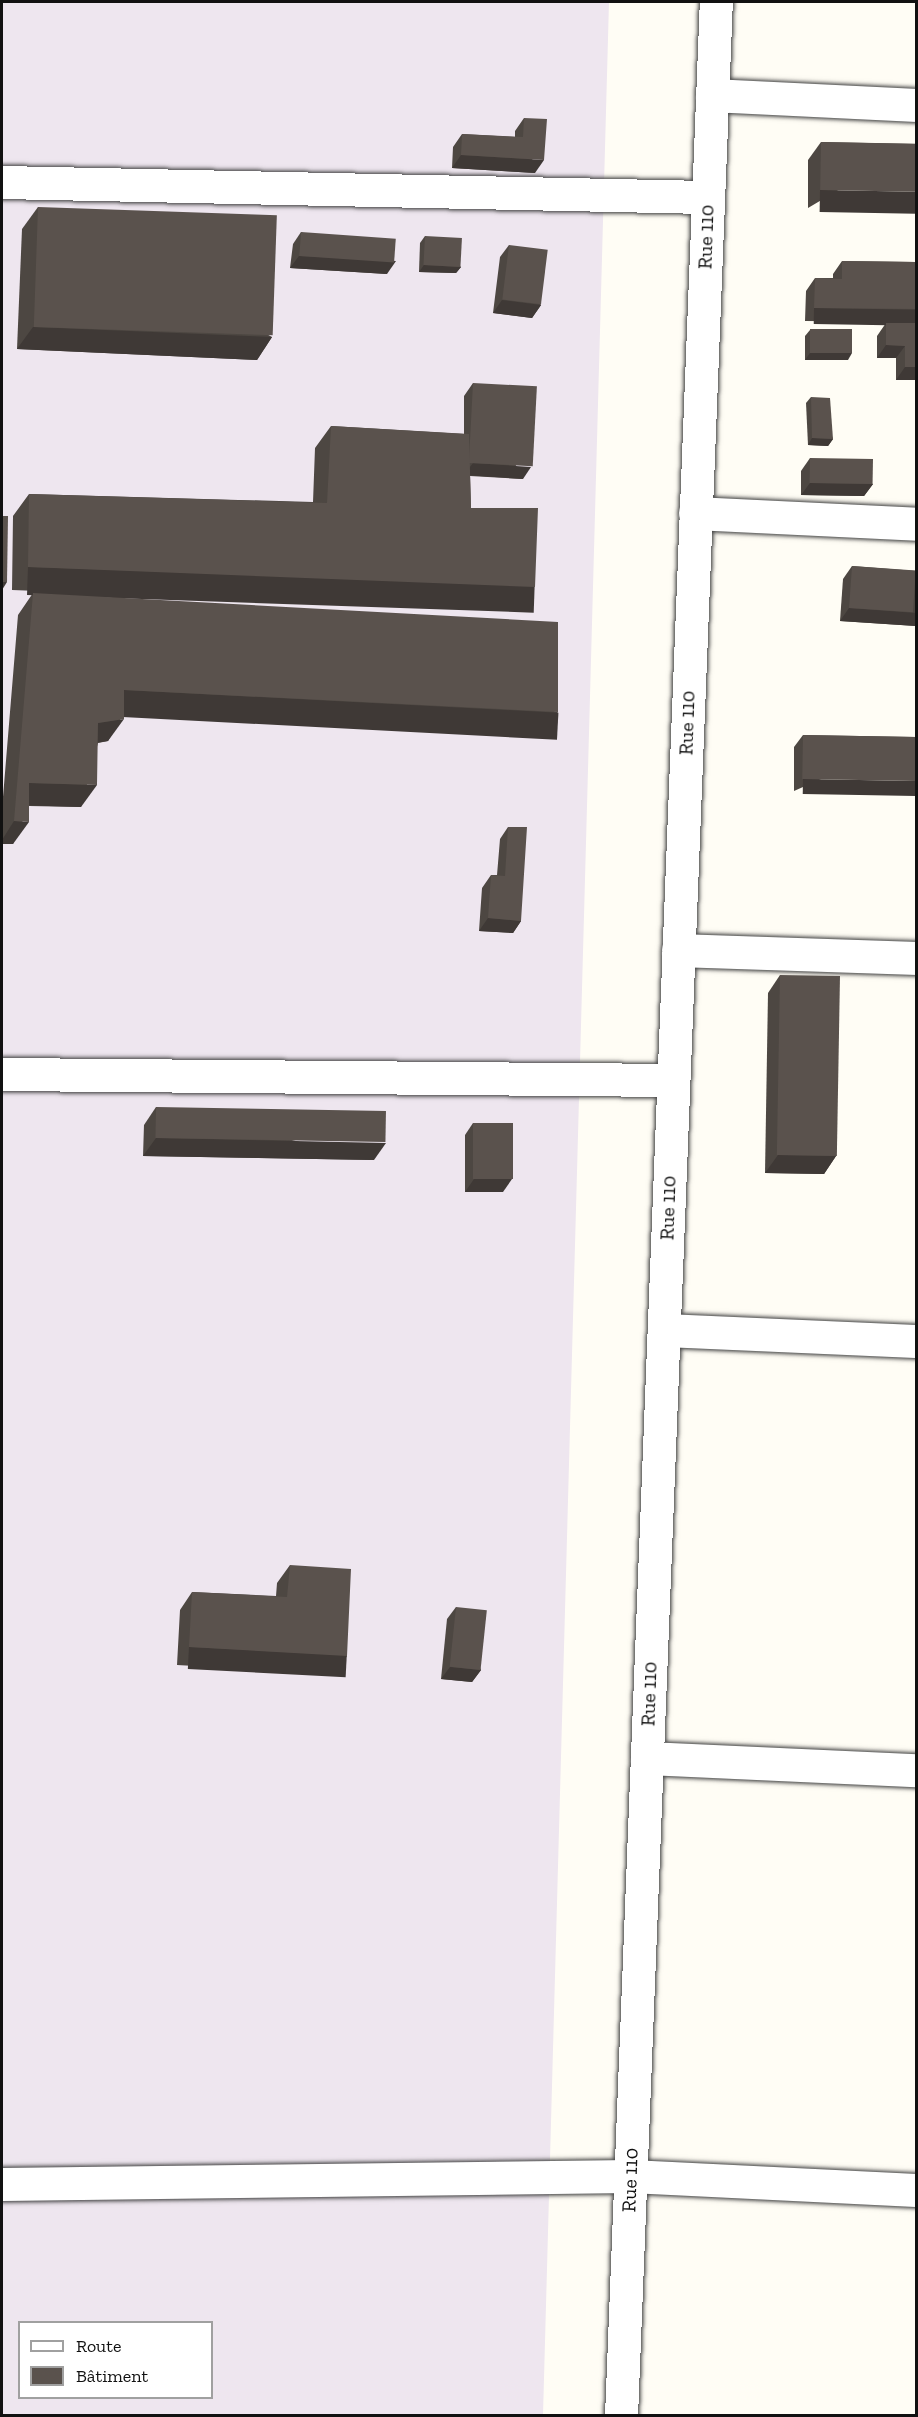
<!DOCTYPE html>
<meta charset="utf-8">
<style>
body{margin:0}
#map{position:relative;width:918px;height:2417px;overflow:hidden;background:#fffdf5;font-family:"Zilla Slab",serif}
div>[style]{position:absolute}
.industrial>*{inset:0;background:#eee6ef}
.roads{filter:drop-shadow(0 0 2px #444) drop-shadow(0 0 2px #444)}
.minor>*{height:33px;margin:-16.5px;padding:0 16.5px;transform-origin:16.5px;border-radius:16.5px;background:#fff}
.wall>*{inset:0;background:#4d4742}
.shaded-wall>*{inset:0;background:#3f3936;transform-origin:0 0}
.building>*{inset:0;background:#5a524d;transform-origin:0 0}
span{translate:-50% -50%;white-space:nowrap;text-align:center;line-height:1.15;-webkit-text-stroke:6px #fff;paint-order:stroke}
.street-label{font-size:20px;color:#111}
.frame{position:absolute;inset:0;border:3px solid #111;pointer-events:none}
.legend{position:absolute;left:18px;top:2321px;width:195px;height:78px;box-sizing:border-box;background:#fff;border:2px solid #a0a0a0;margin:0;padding:8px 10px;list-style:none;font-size:18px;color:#111}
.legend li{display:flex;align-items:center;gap:12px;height:30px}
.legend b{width:30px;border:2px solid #a0a0a0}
</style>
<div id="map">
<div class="industrial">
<i style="clip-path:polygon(evenodd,2px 2px,609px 2px,543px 2415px,2px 2416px,2px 2px,20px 2322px,212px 2322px,212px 2398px,20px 2398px,20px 2322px)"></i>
</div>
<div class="roads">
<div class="minor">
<i style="left:712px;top:95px;width:204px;rotate:2.8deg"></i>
<i style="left:2px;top:182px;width:706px;rotate:1.22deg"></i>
<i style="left:695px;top:513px;width:221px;rotate:2.8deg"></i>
<i style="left:678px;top:950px;width:238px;rotate:1.9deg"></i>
<i style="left:2px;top:1074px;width:671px;rotate:0.51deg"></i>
<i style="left:664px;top:1330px;width:252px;rotate:2.5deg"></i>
<i style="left:647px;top:1758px;width:269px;rotate:2.6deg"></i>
<i style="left:2px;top:2184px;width:628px;rotate:-0.73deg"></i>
<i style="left:630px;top:2176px;width:286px;rotate:2.8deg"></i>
<i style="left:621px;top:2416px;width:2416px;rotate:-87.75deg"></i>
</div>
</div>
<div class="wall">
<i style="clip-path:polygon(524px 118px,535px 173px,452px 168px,453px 147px,462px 134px,515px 137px,515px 131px)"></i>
<i style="clip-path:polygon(821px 142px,916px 144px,808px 208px,808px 160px)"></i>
<i style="clip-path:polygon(38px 207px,272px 337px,257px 360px,17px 349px,22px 229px)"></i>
<i style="clip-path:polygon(301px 232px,387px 274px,290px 268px,293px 244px)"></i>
<i style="clip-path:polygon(425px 236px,461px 267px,456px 273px,419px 272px,420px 243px)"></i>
<i style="clip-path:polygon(509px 245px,541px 305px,532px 318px,493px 313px,500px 257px)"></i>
<i style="clip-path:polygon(842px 261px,916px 262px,916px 322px,805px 321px,806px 291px,815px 278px,833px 278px,833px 274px)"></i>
<i style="clip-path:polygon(886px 323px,916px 323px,916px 380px,896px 380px,896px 358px,877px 358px,877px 336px)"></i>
<i style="clip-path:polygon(810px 330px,848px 360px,805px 360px,805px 336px)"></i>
<i style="clip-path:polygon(473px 383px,523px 479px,470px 476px,471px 508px,519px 609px,12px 590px,13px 516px,29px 494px,313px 502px,315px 448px,331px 426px,464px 434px,464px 396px)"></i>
<i style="clip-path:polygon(811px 397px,833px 439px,828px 446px,808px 445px,806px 403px)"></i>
<i style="clip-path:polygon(810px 458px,873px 484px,864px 496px,801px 495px,801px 471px)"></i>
<i style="clip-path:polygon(852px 566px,916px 571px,916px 626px,840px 621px,843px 579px)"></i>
<i style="clip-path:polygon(33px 593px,558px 712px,542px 734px,124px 713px,108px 741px,98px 743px,81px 807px,29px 806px,13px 844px,2px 844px,2px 809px,18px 615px)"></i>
<i style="clip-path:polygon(803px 735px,916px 737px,794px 791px,794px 747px)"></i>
<i style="clip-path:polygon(508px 827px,521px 921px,513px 933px,479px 931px,482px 888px,491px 875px,497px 875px,500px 839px)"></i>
<i style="clip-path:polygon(780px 975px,836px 1156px,824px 1174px,765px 1173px,768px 993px)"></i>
<i style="clip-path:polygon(156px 1107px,374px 1160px,143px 1156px,144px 1125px)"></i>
<i style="clip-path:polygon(473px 1123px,503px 1192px,465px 1192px,465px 1135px)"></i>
<i style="clip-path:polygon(290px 1565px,347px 1656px,334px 1674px,177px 1665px,180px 1610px,192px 1592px,276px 1596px,277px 1583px)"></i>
<i style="clip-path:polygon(456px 1607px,481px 1670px,472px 1682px,441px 1679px,447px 1619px)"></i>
</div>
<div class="shaded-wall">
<i style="clip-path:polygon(461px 155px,544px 160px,535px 173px,452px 168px)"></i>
<i style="left:820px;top:190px;width:96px;height:22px;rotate:1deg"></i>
<i style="clip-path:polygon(299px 256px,396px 261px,387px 274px,290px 268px)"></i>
<i style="clip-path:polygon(424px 265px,461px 267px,456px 273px,419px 272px)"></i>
<i style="clip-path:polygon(502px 300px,541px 305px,532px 318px,493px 313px)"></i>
<i style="left:814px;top:308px;width:102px;height:16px;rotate:1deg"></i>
<i style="clip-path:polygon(33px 327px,272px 337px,257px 360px,17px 349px)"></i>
<i style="clip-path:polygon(886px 345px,905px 346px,896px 358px,877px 358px)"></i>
<i style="clip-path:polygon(810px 353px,852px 353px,848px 360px,805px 360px)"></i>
<i style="clip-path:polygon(905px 367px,916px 367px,916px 380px,896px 380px)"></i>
<i style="clip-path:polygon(812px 438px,833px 439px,828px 446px,808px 445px)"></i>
<i style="clip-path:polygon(473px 463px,531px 467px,523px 479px,464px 475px)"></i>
<i style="clip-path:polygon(810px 483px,873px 484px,864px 496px,801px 495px)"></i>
<i style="left:28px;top:567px;width:507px;height:28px;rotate:2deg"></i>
<i style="clip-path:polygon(2px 582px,7px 582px,2px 590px)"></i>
<i style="clip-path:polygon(849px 608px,916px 613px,916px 626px,840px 621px)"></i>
<i style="left:124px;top:690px;width:435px;height:27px;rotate:3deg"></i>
<i style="clip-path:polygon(124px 719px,108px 741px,83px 745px,98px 723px)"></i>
<i style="left:803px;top:779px;width:113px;height:15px;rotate:1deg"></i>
<i style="clip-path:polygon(29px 783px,97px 785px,81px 807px,16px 805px)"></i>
<i style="clip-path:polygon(14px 821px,29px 822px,13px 844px,2px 844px,2px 840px)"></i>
<i style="clip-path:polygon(488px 918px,521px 921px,513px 933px,479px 931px)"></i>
<i style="clip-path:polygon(156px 1138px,386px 1143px,374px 1160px,143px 1156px)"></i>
<i style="clip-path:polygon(778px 1155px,836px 1156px,824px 1174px,765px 1173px)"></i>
<i style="clip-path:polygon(474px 1179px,512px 1179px,503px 1192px,465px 1192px)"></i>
<i style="left:189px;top:1647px;width:158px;height:22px;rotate:3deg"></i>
<i style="clip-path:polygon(450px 1667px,481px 1670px,472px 1682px,441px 1679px)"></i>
</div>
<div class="building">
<i style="clip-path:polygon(524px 118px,547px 119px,544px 160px,461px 155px,462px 134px,523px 137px)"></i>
<i style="left:821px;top:142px;width:95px;height:48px;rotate:1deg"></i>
<i style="left:38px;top:207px;width:239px;height:120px;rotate:2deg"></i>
<i style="left:301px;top:232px;width:95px;height:24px;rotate:4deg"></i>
<i style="left:425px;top:236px;width:37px;height:29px;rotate:3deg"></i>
<i style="left:509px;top:245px;width:39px;height:55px;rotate:7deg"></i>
<i style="clip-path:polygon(842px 261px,916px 262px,916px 309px,814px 308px,815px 278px,842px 279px)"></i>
<i style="clip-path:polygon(886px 323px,916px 323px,916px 367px,905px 367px,905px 346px,886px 345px)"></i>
<i style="left:852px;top:329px;width:24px;height:42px;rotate:90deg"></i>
<i style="left:473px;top:383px;width:64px;height:80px;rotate:3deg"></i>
<i style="clip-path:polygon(811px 397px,830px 398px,833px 439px,812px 438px)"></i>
<i style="clip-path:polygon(331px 426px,469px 434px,471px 508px,538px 508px,535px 587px,28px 567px,29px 494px,327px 503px)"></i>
<i style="left:810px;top:458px;width:63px;height:25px;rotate:1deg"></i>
<i style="clip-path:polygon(2px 516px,8px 516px,7px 582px,2px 582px)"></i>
<i style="left:852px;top:566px;width:64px;height:42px;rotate:4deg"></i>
<i style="clip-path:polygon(33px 593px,558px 622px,558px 712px,124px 690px,124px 719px,98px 723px,97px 785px,29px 783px,29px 822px,14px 821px)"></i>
<i style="left:803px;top:735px;width:113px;height:44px;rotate:1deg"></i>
<i style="clip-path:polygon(508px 827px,527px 827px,521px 921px,488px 918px,491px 875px,505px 876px)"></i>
<i style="left:780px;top:975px;width:60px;height:180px;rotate:1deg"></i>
<i style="left:156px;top:1107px;width:230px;height:31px;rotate:1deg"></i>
<i style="left:473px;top:1123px;width:40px;height:56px"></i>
<i style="clip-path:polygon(290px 1565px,351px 1569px,347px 1656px,189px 1647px,192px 1592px,287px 1597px)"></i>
<i style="left:456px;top:1607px;width:31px;height:60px;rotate:6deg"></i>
</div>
<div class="street-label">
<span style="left:706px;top:237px;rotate:-88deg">Rue 110</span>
<span style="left:687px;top:723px;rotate:-88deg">Rue 110</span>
<span style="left:668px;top:1208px;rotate:-88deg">Rue 110</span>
<span style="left:649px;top:1694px;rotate:-88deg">Rue 110</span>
<span style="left:630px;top:2180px;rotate:-88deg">Rue 110</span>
</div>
<div class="frame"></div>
<ul class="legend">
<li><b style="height:8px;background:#fff"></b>Route</li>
<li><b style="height:16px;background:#5a524d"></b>Bâtiment</li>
</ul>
</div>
